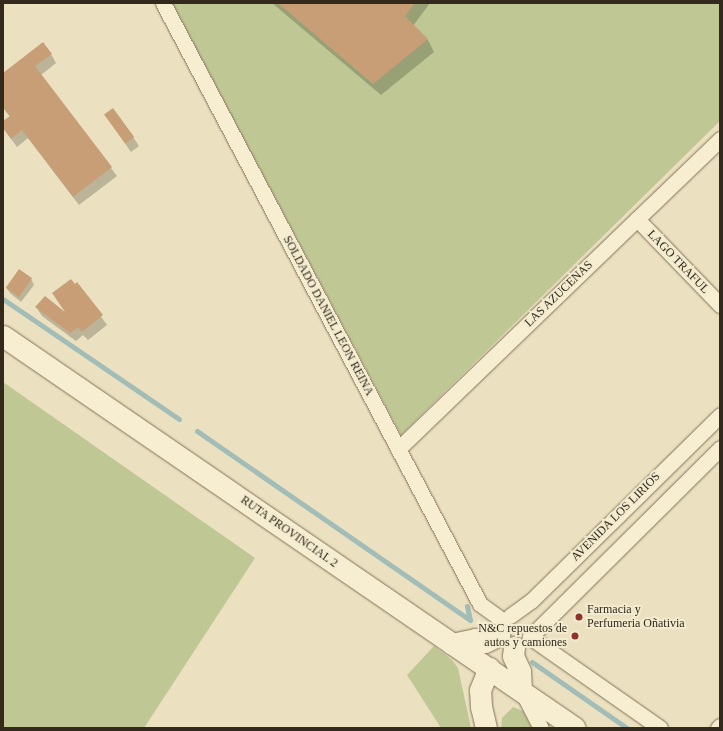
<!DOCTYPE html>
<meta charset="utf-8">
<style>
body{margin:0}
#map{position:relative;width:723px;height:731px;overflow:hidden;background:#ebe1c0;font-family:Georgia,serif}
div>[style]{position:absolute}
.green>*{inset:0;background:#bfc894}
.shadow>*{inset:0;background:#0003}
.stream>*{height:5px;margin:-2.5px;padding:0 2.5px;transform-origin:2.5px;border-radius:2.5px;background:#a2bdb7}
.building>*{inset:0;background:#c89e77;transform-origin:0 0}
.roads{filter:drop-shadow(0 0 1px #837259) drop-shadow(0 0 1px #837259)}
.minor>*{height:15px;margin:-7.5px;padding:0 7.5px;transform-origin:7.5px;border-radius:7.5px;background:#f7eed2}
.secondary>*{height:21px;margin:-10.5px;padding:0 10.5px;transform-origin:10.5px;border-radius:10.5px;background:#f7eed2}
.dots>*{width:11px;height:11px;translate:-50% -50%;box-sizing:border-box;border:2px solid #f3ebcf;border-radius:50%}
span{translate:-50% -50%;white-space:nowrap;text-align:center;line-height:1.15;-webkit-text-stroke:4px #f3ebcf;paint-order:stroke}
.street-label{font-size:12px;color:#33291c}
.poi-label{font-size:12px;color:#33291c}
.left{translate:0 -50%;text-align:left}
.right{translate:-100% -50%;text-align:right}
.frame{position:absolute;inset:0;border:4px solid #33291c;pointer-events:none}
</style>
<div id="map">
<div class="green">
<i style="clip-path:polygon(172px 3px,720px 3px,720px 121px,401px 435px)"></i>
<i style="clip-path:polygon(3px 382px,255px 558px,144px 728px,3px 728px)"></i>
<i style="clip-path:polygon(434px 646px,452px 660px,458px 668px,471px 728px,441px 728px,407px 675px)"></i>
<i style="clip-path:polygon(513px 707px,523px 711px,532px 728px,501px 728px,502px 718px)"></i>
</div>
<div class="shadow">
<i style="clip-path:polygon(272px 3px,430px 3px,413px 26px,428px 40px,434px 52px,381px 95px)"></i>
<i style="clip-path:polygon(51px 54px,56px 63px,41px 75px,117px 176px,79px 205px,28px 138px,17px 147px,3px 128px,3px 122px,10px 117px,3px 108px,3px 74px)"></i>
<i style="clip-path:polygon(105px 115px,133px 137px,139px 146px,131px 152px)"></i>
<i style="clip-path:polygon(31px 279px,34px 285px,21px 302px,10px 293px,6px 287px)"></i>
<i style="clip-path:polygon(77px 283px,107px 325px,88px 340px,83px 335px,76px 341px,42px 316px,36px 307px,66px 314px)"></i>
</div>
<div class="stream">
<i style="left:3px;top:299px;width:213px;rotate:34.3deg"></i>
<i style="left:197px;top:431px;width:332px;rotate:34.7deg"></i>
<i style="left:467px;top:606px;width:14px;rotate:78deg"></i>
<i style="left:532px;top:662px;width:116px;rotate:34.8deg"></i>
</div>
<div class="building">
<i style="clip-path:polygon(278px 3px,415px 3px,405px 16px,428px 39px,373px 84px)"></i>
<i style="clip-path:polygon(43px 42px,52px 54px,35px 66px,112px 167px,73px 197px,22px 130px,11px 139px,3px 128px,3px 121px,10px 116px,3px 107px,3px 73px)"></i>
<i style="left:113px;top:108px;width:36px;height:11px;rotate:54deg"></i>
<i style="left:19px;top:269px;width:16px;height:23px;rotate:35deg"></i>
<i style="clip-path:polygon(71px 279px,75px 284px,77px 282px,103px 315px,82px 332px,78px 327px,70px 333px,35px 307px,45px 296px,65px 312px,52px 293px)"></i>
</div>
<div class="roads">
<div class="minor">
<i style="left:163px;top:3px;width:679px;rotate:62.19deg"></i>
<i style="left:480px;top:604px;width:29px;rotate:36deg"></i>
<i style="left:637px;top:219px;width:120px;rotate:46deg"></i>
<i style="left:398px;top:449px;width:447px;rotate:-43.9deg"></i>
<i style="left:510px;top:616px;width:26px;rotate:-36deg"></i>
<i style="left:531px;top:601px;width:265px;rotate:-44.5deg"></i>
<i style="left:524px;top:695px;width:37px;rotate:63deg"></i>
<i style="left:660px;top:728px;width:159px;rotate:-145deg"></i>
<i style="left:530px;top:637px;width:268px;rotate:-44.8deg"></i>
<i style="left:718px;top:728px;width:3px;rotate:-45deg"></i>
</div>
<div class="secondary">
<i style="left:3px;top:336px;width:693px;rotate:34.42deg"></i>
<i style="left:452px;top:644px;width:24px;rotate:-12deg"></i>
<i style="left:475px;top:639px;width:10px;rotate:17deg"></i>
<i style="left:485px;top:642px;width:16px;rotate:-27deg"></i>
<i style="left:514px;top:647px;width:9px;rotate:96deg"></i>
<i style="left:513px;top:656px;width:17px;rotate:65deg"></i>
<i style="left:520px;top:671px;width:19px;rotate:87deg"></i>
<i style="left:486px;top:728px;width:22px;rotate:-103deg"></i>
<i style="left:481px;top:707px;width:17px;rotate:-93deg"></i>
<i style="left:480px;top:690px;width:24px;rotate:-68deg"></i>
</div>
</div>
<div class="dots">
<i style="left:579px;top:617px;background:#8f322c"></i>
<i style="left:575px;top:636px;background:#8f322c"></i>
</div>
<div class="street-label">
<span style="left:678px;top:262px;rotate:46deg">LAGO TRAFUL</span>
<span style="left:559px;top:294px;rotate:-44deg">LAS AZUCENAS</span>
<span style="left:328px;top:316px;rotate:62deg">SOLDADO DANIEL LEON REINA</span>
<span style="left:616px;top:517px;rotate:-45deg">AVENIDA LOS LIRIOS</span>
<span style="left:289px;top:532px;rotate:35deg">RUTA PROVINCIAL 2</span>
</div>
<div class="poi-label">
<span class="left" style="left:587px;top:617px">Farmacia y<br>Perfumeria Oñativia</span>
<span class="right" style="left:567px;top:636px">N&amp;C repuestos de<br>autos y camiones</span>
</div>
<div class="frame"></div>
</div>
